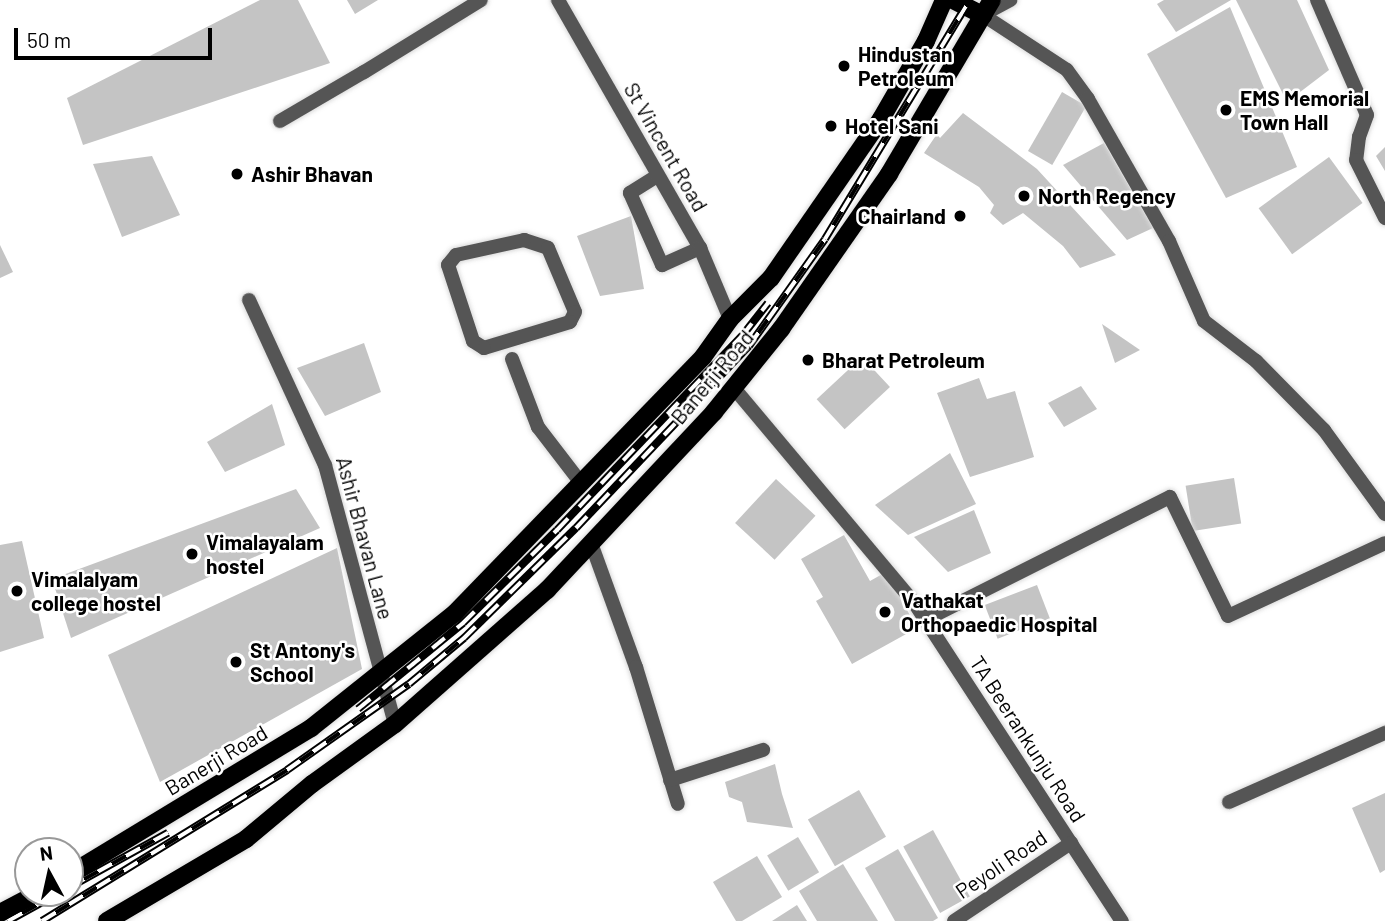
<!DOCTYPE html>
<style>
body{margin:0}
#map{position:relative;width:1385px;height:921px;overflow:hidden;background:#fff;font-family:Barlow,sans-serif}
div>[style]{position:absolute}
.building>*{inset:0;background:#c4c4c4;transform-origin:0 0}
.roads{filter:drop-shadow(0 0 2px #dbdbdb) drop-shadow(0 0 2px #dbdbdb)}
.service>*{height:14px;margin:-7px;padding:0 7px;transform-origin:7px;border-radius:7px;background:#555}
.minor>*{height:14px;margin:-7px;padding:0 7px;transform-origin:7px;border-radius:7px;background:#555}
.tertiary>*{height:14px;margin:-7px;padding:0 7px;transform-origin:7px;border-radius:7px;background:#555}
.primary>*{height:18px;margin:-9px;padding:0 9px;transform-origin:9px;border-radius:9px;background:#000}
.rail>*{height:8px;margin-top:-4px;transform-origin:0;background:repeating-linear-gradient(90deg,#fff 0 16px,#000 0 32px);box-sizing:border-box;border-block:2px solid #000}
.dots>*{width:19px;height:19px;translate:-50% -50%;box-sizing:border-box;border:4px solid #fff;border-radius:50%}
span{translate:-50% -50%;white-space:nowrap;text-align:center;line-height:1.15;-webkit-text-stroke:5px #fff;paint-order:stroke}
.poi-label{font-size:21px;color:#000;font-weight:700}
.left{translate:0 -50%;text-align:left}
.right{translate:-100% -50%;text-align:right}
.street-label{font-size:21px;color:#000}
.north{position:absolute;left:14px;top:837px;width:70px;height:70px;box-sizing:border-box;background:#fff;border:2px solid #999;border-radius:50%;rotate:352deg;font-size:19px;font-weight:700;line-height:28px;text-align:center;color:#000}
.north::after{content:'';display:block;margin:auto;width:24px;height:32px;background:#000;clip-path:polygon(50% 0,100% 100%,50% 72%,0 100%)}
.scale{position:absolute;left:14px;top:28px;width:198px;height:32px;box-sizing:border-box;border:4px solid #000;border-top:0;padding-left:9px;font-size:21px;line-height:24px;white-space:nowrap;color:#000;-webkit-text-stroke:5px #fff;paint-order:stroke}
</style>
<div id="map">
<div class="building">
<i style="clip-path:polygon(260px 0,298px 0,330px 63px,83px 145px,67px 98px)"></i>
<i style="clip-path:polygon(347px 0,378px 0,355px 14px)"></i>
<i style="clip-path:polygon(1164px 0,1231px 0,1176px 32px,1157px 4px)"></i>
<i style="clip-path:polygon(1236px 0,1297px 0,1329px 70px,1287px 102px)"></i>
<i style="clip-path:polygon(1230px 7px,1297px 167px,1226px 198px,1147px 54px)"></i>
<i style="left:1062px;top:92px;width:28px;height:68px;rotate:30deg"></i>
<i style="clip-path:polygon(963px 113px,1037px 169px,1116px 255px,1080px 268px,1063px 246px,1023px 213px,1003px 225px,990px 213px,994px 205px,979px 187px,924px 153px,937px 134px,940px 138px)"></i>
<i style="clip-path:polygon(1104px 143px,1153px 228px,1127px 240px,1063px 165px)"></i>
<i style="clip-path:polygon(1385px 147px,1385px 171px,1376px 156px)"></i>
<i style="clip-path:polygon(152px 156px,180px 215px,122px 237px,93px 164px)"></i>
<i style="left:1329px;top:157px;width:57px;height:87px;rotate:54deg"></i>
<i style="clip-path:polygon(631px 216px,644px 289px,600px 296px,577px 236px)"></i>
<i style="clip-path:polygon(0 245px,13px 272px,0 278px)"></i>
<i style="clip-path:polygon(1102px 324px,1140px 350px,1115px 363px)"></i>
<i style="clip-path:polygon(364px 343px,381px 392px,325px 416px,297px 368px)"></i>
<i style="left:862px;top:357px;width:41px;height:62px;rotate:47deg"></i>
<i style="clip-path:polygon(979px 378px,987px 399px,1015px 391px,1034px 457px,970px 477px,937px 393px)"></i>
<i style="clip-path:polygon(1081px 386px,1097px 409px,1064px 427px,1048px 403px)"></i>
<i style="clip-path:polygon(272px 404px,285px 445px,225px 472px,207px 442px)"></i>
<i style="clip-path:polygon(950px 453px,976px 504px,908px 535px,875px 505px)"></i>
<i style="left:1234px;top:478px;width:46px;height:49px;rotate:81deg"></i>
<i style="left:776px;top:479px;width:54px;height:60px;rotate:43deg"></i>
<i style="clip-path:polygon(296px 489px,320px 528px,71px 638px,52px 579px)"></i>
<i style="clip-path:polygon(974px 510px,991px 553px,948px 572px,914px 537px)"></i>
<i style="clip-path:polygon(844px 535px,870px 581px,886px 572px,917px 628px,852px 664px,816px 601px,823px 597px,801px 559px)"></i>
<i style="clip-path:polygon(22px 541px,44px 638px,0 652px,0 545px)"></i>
<i style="clip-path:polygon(337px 548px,362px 669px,160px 782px,108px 655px)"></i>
<i style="left:1037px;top:585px;width:36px;height:56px;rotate:69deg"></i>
<i style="clip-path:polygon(775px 764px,782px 794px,793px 828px,747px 822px,742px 802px,729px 797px,725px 782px)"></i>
<i style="left:859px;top:790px;width:54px;height:59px;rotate:60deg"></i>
<i style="clip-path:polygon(1385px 793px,1385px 870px,1380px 873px,1352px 808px)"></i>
<i style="left:933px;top:830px;width:76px;height:34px;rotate:61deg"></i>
<i style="left:798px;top:837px;width:41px;height:36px;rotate:59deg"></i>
<i style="clip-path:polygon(898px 849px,938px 918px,933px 921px,895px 921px,865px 868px)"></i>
<i style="clip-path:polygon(757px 856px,782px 897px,742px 921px,736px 921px,713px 882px)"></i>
<i style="clip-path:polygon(843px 864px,878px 921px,817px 921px,799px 891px)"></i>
<i style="clip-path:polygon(797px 905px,807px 921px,772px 921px)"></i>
</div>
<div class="roads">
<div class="service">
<i style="left:280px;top:121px;width:97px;rotate:-30.3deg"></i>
<i style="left:657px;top:176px;width:32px;rotate:148deg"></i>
<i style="left:630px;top:193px;width:79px;rotate:66deg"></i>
<i style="left:662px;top:265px;width:42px;rotate:-24.1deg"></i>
<i style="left:524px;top:240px;width:25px;rotate:18deg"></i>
<i style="left:548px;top:248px;width:69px;rotate:67.1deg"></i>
<i style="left:575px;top:312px;width:11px;rotate:117deg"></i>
<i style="left:570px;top:322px;width:90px;rotate:163.2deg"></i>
<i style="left:484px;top:348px;width:13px;rotate:-148deg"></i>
<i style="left:473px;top:341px;width:80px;rotate:-108.2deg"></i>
<i style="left:448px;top:265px;width:13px;rotate:-51deg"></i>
<i style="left:456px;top:255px;width:70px;rotate:-12.4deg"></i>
<i style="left:1229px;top:802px;width:171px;rotate:-23.9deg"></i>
</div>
<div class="minor">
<i style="left:558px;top:0;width:286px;rotate:60.2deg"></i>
<i style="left:700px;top:248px;width:77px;rotate:67.1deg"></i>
<i style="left:1317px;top:0;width:125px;rotate:66.5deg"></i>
<i style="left:1367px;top:115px;width:23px;rotate:110deg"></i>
<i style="left:1359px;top:137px;width:23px;rotate:97deg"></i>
<i style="left:1356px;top:160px;width:65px;rotate:63.4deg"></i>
<i style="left:983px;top:15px;width:100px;rotate:33.2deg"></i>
<i style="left:1067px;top:70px;width:36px;rotate:54deg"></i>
<i style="left:1088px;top:99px;width:163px;rotate:60.3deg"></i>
<i style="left:1169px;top:241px;width:87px;rotate:66.4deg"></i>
<i style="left:1204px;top:321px;width:66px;rotate:37.6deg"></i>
<i style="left:1256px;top:361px;width:97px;rotate:45.4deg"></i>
<i style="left:1324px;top:430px;width:104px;rotate:54deg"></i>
<i style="left:364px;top:72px;width:137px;rotate:-31.6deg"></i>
<i style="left:249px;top:300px;width:182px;rotate:65.3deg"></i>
<i style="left:325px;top:465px;width:268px;rotate:74.9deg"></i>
<i style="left:512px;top:359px;width:73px;rotate:69.1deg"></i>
<i style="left:538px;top:427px;width:71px;rotate:52.5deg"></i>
<i style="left:734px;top:388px;width:282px;rotate:50deg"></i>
<i style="left:915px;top:604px;width:379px;rotate:56.9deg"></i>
<i style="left:591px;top:543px;width:132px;rotate:70.1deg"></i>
<i style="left:636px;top:667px;width:143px;rotate:73deg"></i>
<i style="left:925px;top:620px;width:274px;rotate:-26.7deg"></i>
<i style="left:1170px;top:497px;width:132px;rotate:64deg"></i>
<i style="left:1228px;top:616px;width:173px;rotate:-24.9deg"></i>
<i style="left:670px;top:780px;width:98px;rotate:-17.9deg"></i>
<i style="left:954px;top:921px;width:141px;rotate:-33.7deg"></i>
</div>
<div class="tertiary">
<i style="left:984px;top:14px;width:30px;rotate:-28deg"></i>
</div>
<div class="primary">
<i style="left:953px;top:0;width:34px;rotate:27deg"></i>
<i style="left:70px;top:874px;width:282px;rotate:-31.2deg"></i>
<i style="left:311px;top:728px;width:183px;rotate:-38.6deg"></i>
<i style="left:454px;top:614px;width:358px;rotate:-45.9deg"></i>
<i style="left:703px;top:357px;width:47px;rotate:-54.6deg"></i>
<i style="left:730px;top:319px;width:58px;rotate:-45deg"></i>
<i style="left:771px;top:278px;width:193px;rotate:-55.3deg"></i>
<i style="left:881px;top:119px;width:90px;rotate:-60deg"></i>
<i style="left:926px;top:41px;width:45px;rotate:-66.3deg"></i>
<i style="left:0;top:913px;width:43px;rotate:-27.8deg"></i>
<i style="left:107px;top:921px;width:161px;rotate:-30.5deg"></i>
<i style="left:246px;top:839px;width:86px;rotate:-39.8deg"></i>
<i style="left:312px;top:784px;width:102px;rotate:-35.9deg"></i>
<i style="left:395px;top:724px;width:203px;rotate:-41.4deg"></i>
<i style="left:547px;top:590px;width:244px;rotate:-46.8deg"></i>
<i style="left:714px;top:412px;width:107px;rotate:-51.1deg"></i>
<i style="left:781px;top:329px;width:189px;rotate:-55.1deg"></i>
<i style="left:889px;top:174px;width:202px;rotate:-59.4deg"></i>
</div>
</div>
<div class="rail">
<i style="left:358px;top:709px;width:136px;rotate:-39.3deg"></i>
<i style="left:463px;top:623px;width:132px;rotate:-44.7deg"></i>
<i style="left:557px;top:530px;width:268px;rotate:-46.4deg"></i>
<i style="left:742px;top:336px;width:42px;rotate:-51.8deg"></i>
<i style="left:70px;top:887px;width:112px;rotate:-28.9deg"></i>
<i style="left:8px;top:921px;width:58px;rotate:-28.8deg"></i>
<i style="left:42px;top:921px;width:288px;rotate:-31.6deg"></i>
<i style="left:287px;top:770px;width:149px;rotate:-35.2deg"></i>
<i style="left:409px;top:684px;width:72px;rotate:-39.9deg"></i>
<i style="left:464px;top:638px;width:157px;rotate:-44.5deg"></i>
<i style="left:576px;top:528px;width:251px;rotate:-46.5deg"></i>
<i style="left:749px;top:346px;width:131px;rotate:-54.6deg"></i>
<i style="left:825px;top:239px;width:280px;rotate:-58.8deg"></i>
</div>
<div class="dots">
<i style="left:844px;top:66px;background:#000"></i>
<i style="left:1226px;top:110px;background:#000"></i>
<i style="left:831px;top:126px;background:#000"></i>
<i style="left:237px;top:174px;background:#000"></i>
<i style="left:1024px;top:196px;background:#000"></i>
<i style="left:960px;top:216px;background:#000"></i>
<i style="left:808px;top:360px;background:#000"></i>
<i style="left:192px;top:554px;background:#000"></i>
<i style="left:17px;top:591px;background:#000"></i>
<i style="left:885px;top:612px;background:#000"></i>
<i style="left:236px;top:662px;background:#000"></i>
</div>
<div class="poi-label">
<span class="left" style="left:858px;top:66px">Hindustan<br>Petroleum</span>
<span class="left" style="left:1240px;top:110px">EMS Memorial<br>Town Hall</span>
<span class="left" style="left:845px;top:126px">Hotel Sani</span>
<span class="left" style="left:251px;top:174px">Ashir Bhavan</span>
<span class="left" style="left:1038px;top:196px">North Regency</span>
<span class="right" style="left:946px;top:216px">Chairland</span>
<span class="left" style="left:822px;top:360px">Bharat Petroleum</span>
<span class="left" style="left:206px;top:554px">Vimalayalam<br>hostel</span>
<span class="left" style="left:31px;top:591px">Vimalalyam<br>college hostel</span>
<span class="left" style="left:901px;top:612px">Vathakat<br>Orthopaedic Hospital</span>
<span class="left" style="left:250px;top:662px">St Antony's<br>School</span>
</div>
<div class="street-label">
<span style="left:666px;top:147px;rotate:60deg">St Vincent Road</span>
<span style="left:712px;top:377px;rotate:-50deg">Banerji Road</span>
<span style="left:365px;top:538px;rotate:75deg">Ashir Bhavan Lane</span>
<span style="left:1028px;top:739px;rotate:57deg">TA Beerankunju Road</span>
<span style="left:216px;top:760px;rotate:-31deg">Banerji Road</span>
<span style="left:1001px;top:864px;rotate:-34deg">Peyoli Road</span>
</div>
<div class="north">N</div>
<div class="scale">50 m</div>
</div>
